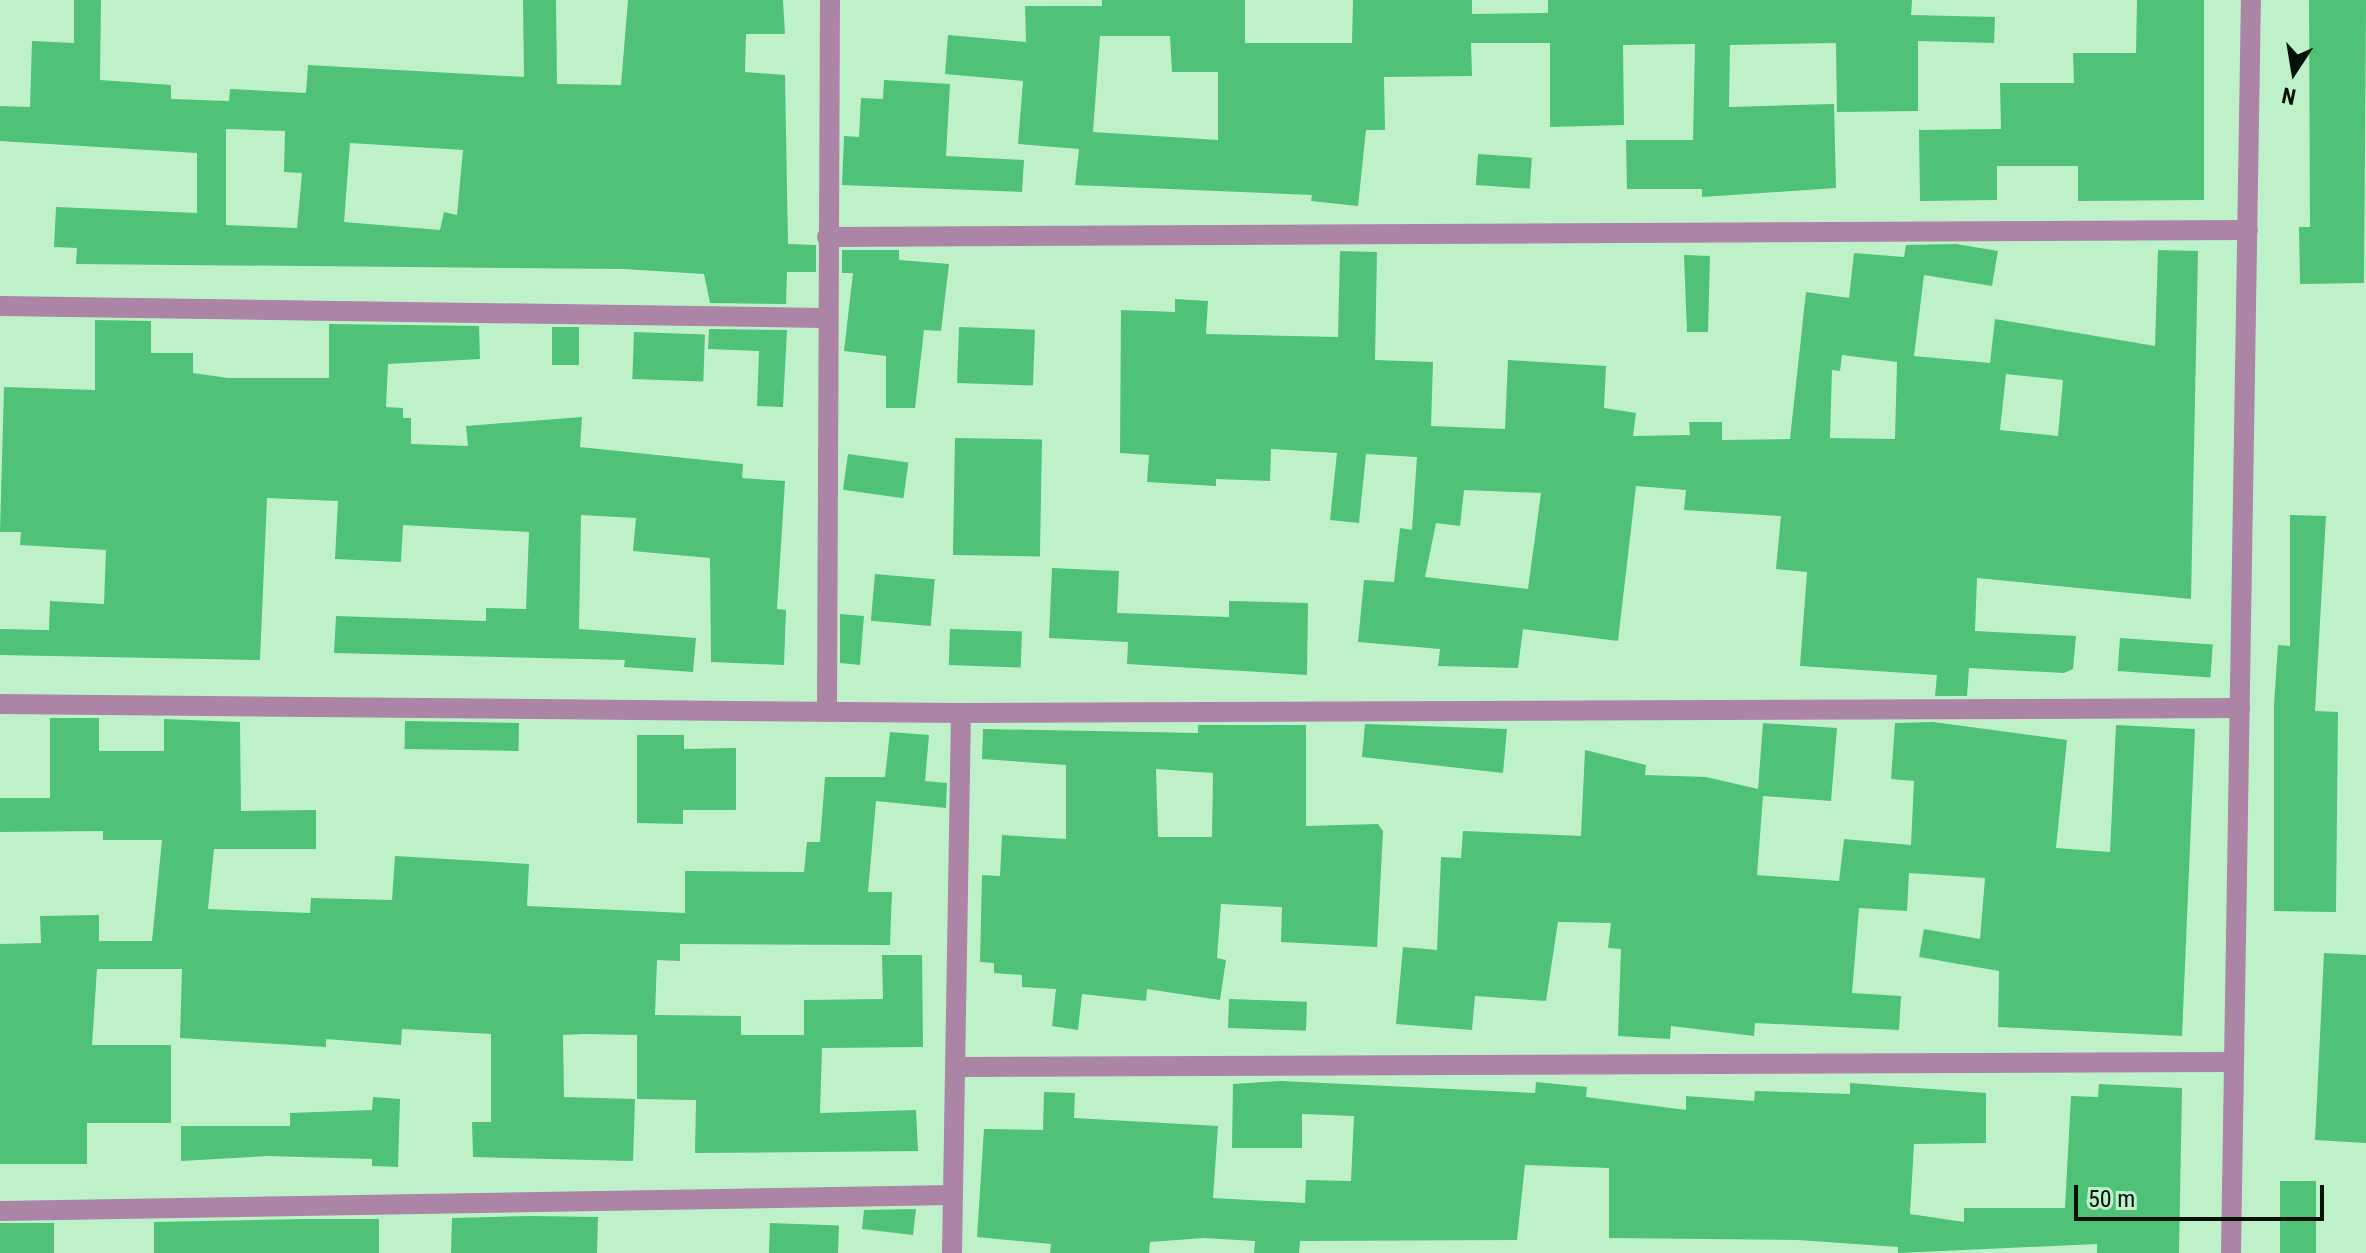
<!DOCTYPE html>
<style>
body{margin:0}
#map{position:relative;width:2366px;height:1253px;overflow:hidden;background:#bef1ca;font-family:"Roboto Condensed",sans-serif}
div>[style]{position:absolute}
.building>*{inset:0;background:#4fc277;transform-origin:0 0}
.minor>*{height:20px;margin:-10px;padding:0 10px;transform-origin:10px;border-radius:10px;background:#ac84a6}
span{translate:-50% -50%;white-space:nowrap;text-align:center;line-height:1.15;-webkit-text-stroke:6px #bef1ca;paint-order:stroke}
.north{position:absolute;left:2254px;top:32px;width:80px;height:80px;-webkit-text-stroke:6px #bef1ca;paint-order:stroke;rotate:192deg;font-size:22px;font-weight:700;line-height:32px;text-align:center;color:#021206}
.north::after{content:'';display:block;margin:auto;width:28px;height:36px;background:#021206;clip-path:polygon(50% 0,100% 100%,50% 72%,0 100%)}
.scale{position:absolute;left:2074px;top:1185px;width:250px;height:36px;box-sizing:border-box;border:4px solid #021206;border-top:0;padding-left:10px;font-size:24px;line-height:28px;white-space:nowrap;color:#021206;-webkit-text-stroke:6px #bef1ca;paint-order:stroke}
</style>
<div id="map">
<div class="building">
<i style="clip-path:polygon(evenodd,74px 0,101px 0,100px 80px,171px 85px,171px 99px,229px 101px,230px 89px,306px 93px,308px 65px,524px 77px,523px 0,556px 0,557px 84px,621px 85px,628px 0,783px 0,785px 34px,746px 34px,745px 72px,785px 75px,788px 244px,816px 245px,816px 272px,787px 272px,786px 304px,710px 303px,704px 274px,624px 269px,76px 264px,77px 248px,54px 247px,56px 207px,197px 213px,197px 153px,0 141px,0 106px,30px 107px,32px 41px,74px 43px,74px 0,226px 129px,285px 131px,284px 172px,302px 173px,297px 228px,226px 225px,226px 129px,74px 0,350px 143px,463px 150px,457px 215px,444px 212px,440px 230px,344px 222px,350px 143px)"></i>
<i style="clip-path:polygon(evenodd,1102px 0,1245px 0,1245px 43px,1352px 43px,1353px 0,1472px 0,1472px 14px,1548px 13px,1548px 0,1912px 0,1911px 15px,1995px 17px,1994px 43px,1918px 41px,1918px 111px,1837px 112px,1836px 43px,1730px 45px,1729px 107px,1834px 104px,1836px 188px,1702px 197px,1702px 189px,1627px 189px,1626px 140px,1693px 140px,1695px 44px,1623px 45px,1624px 125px,1550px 127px,1550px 43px,1471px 43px,1472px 76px,1384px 77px,1385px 130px,1366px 130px,1358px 206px,1311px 201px,1312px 195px,1075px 185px,1079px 149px,1018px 144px,1023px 81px,945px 74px,948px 35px,1026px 42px,1025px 6px,1102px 6px,1102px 0,1100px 36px,1170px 36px,1172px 72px,1218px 72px,1218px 140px,1093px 132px,1100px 36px)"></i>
<i style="clip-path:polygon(2137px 0,2204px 0,2204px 200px,2078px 201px,2078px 166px,1997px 166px,1997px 200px,1920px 201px,1919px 130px,2001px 129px,2000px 83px,2074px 83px,2073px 53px,2136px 53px)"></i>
<i style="clip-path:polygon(2309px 0,2366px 0,2364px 283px,2300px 284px,2299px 227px,2310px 227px)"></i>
<i style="clip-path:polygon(884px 80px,950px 84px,946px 156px,1024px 160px,1022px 192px,842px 185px,844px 136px,859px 137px,861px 98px,883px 99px)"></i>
<i style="left:1478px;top:154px;width:54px;height:31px;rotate:4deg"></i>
<i style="clip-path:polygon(evenodd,1956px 244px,1998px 251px,1992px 286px,1924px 275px,1914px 356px,1990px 363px,1995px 319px,2155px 346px,2158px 250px,2198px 251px,2191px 599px,1977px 578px,1975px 631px,2076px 636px,2073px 669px,2064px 673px,1969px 668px,1967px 696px,1935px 696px,1937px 675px,1800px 666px,1807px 572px,1776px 569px,1781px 516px,1684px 510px,1686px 490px,1636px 486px,1618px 641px,1523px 629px,1518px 668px,1438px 666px,1440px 649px,1358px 642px,1364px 580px,1394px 582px,1400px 528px,1412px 530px,1417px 457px,1366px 454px,1359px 523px,1330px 520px,1337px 453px,1271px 449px,1270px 481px,1216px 479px,1216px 486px,1147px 482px,1149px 455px,1120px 453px,1121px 310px,1175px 312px,1175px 299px,1208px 301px,1206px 334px,1338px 337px,1340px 251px,1377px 252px,1375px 360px,1433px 362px,1431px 426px,1505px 429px,1508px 360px,1606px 366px,1604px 408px,1636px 413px,1633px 436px,1690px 435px,1689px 422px,1722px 422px,1722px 440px,1790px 439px,1806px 292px,1849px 298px,1854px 253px,1904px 257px,1906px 245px,1956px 244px,1842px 355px,1897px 362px,1895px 439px,1830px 438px,1832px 370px,1840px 371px,1842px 355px,1956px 244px,2006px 374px,2063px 380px,2058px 436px,2000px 430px,2006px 374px,1956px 244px,1464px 490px,1541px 493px,1528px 589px,1425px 577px,1436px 523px,1460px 526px,1464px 490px)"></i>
<i style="clip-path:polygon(842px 250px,899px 250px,899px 260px,949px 264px,941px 331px,924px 330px,915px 408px,886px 408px,886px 356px,844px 351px,853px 273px,842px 273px)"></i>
<i style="clip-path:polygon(1684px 255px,1710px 256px,1708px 332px,1687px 332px)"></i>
<i style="clip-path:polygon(95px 320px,151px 321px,151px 353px,193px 353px,193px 373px,228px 378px,329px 378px,329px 324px,479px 326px,480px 359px,388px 364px,386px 407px,403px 408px,403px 418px,411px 418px,411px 444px,468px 446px,466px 426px,582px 417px,580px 447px,743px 464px,742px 478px,785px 481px,777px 609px,786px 610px,784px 665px,711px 662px,710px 558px,633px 551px,636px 518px,581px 515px,579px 629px,696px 638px,693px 672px,624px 667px,625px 660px,334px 653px,336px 616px,486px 621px,486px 608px,526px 609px,529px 532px,403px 525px,401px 562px,335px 559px,338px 501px,267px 498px,260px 660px,0 655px,0 629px,49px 630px,50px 601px,104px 604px,106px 550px,20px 545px,21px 532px,0 532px,4px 387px,95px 390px)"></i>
<i style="left:552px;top:327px;width:27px;height:38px"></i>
<i style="left:959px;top:327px;width:76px;height:56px;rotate:2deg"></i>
<i style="clip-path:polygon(709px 329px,787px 330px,783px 407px,757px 406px,759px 351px,708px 349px)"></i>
<i style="left:634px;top:332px;width:71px;height:47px;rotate:2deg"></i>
<i style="left:955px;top:438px;width:87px;height:117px;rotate:1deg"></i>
<i style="left:848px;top:454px;width:61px;height:36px;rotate:8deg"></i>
<i style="clip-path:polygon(2290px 515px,2326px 516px,2315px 711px,2338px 712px,2336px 912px,2274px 911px,2274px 705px,2278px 645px,2290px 646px)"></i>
<i style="clip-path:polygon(1052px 568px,1119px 571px,1117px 613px,1229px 617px,1229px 601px,1308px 603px,1307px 675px,1127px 664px,1128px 642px,1049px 638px)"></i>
<i style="left:875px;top:574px;width:60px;height:47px;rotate:5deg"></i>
<i style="clip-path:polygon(840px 614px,864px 616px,860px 665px,840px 663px)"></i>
<i style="left:950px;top:629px;width:72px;height:36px;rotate:2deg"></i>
<i style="left:2120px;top:638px;width:93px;height:33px;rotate:4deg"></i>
<i style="clip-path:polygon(50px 718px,99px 718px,99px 751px,164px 751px,164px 719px,240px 722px,241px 811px,316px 810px,316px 849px,214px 849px,208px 909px,310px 913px,311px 898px,392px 900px,395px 856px,529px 864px,527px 906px,685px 913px,685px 871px,804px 872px,807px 842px,820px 842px,825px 777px,885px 777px,890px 732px,929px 735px,925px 781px,947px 783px,946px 808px,876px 801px,868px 892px,892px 892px,890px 945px,680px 944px,680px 961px,657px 960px,655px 1015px,741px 1016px,741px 1035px,804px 1035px,804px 1000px,883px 999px,882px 955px,922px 955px,923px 1047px,822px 1048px,820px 1113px,916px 1110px,918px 1151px,695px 1153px,696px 1100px,637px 1099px,637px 1035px,584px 1034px,563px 1035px,564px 1097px,635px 1099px,633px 1161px,473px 1157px,472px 1122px,491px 1122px,491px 1034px,402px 1029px,401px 1045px,326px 1039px,326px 1047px,180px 1038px,182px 969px,97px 969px,92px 1045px,171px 1045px,171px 1123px,87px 1123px,87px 1164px,0 1164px,0 944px,41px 943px,40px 916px,99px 915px,99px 941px,152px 941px,162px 840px,103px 840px,103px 831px,0 832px,0 798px,50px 798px)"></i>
<i style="left:405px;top:721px;width:114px;height:28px;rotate:1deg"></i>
<i style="clip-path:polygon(1933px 722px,2067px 740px,2056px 848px,2110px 852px,2116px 725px,2195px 729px,2182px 1036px,1998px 1027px,1999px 971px,1919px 957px,1924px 929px,1980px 939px,1985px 878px,1909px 873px,1907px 911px,1859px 908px,1852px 993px,1901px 996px,1899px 1030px,1755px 1023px,1754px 1036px,1671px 1026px,1670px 1039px,1618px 1036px,1621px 949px,1608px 948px,1611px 923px,1558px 922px,1546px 1001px,1475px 996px,1472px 1030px,1396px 1024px,1403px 947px,1437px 950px,1441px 857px,1461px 858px,1463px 831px,1581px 836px,1585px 750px,1646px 765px,1645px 775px,1706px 777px,1758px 789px,1763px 723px,1837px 728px,1831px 801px,1763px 796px,1757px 875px,1839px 881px,1844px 839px,1911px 845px,1914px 781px,1891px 779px,1895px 723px)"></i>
<i style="clip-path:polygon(1365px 724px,1507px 729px,1503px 773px,1362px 757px)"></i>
<i style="clip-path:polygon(evenodd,1198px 725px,1306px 725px,1306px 826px,1378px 824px,1383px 831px,1377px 947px,1281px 942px,1282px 907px,1221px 904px,1217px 958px,1226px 960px,1220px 1000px,1147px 989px,1146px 1001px,1082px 994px,1078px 1030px,1052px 1026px,1056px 989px,1022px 987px,1022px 975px,994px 973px,994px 963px,980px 962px,982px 875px,1000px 876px,1002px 835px,1066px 839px,1066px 765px,982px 759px,983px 729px,1198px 733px,1198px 725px,1156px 769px,1213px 773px,1212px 837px,1158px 837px,1156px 769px)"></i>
<i style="clip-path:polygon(637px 735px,684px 735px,684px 749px,736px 748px,736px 810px,683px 810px,683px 824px,637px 823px)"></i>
<i style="clip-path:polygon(2324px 953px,2366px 955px,2366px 1143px,2315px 1140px)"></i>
<i style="left:1229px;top:999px;width:78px;height:29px;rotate:2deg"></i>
<i style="clip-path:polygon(1281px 1081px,1535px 1093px,1536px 1082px,1587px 1087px,1586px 1097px,1686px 1110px,1686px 1096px,1754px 1101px,1755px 1091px,1850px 1094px,1850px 1083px,1986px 1093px,1986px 1143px,1914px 1144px,1910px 1214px,1964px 1222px,1964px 1208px,2065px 1208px,2071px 1096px,2098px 1097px,2099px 1084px,2182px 1088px,2179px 1253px,2097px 1253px,2097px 1244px,1898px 1253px,1898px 1247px,1798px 1240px,1609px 1238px,1609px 1168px,1525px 1165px,1517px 1240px,1300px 1241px,1299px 1253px,1254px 1253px,1255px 1241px,1204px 1238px,1150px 1242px,1149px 1253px,1050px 1253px,1051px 1244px,977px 1237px,984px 1129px,1043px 1130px,1044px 1092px,1075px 1093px,1074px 1118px,1218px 1126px,1213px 1198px,1305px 1203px,1306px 1180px,1351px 1181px,1354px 1116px,1302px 1114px,1302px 1148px,1232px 1148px,1233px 1084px)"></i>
<i style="clip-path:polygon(373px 1097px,400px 1099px,398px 1167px,372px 1166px,372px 1159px,267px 1156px,181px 1161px,181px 1126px,290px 1126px,290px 1113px,372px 1110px)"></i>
<i style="left:2280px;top:1181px;width:36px;height:72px"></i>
<i style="clip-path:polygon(916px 1209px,913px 1235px,862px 1229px,864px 1210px)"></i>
<i style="clip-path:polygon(530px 1216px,598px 1217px,597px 1253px,451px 1253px,452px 1218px)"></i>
<i style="clip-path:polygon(304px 1219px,379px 1219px,379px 1253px,154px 1253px,154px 1222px)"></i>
<i style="left:54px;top:1223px;width:30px;height:54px;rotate:90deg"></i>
<i style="left:770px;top:1223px;width:69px;height:30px;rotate:2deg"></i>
</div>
<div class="minor">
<i style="left:827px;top:237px;width:1421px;rotate:-0.28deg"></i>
<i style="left:0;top:306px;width:825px;rotate:0.83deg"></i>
<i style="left:0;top:704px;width:961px;rotate:0.54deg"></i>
<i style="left:961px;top:713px;width:1279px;rotate:-0.22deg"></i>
<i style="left:827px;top:712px;width:712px;rotate:-89.76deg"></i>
<i style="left:956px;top:1067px;width:1278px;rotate:-0.22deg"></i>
<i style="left:0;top:1211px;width:953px;rotate:-0.96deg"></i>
<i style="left:952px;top:1253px;width:540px;rotate:-89.05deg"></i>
<i style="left:2231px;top:1253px;width:1253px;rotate:-89.09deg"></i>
</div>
<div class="north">N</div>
<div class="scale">50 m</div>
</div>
